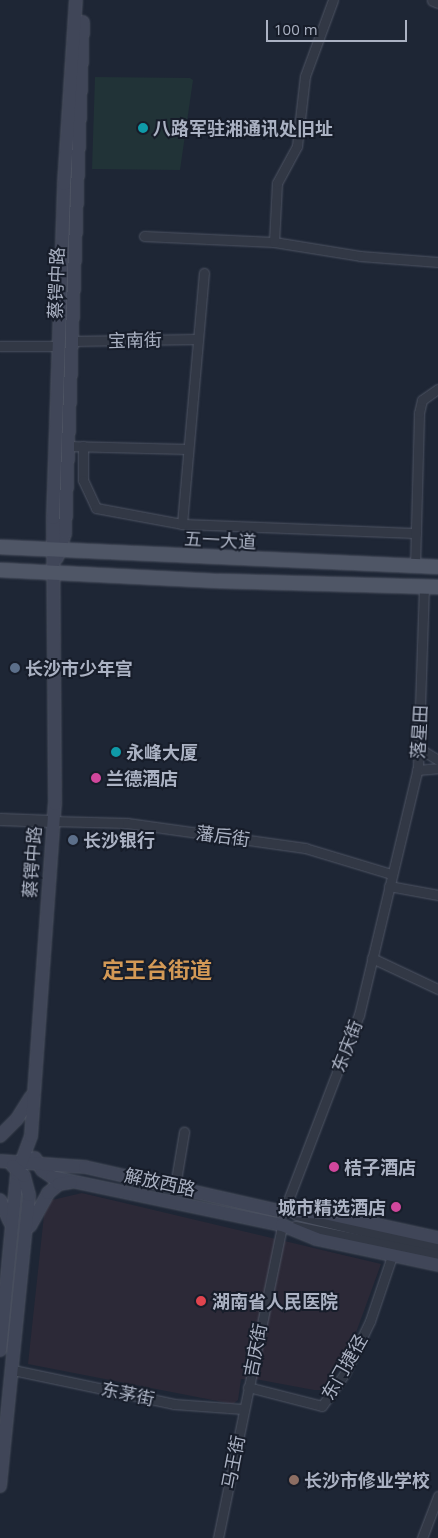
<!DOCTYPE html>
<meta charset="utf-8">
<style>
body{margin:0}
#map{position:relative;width:438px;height:1538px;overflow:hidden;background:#1e2635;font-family:"Open Sans","Noto Sans SC",sans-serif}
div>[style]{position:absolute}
.medical>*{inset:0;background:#2c2937}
.green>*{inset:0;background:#213337}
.roads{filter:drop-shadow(0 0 1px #4f5564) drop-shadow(0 0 1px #4f5564)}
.minor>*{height:9px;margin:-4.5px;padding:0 4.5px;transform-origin:4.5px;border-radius:4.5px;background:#323845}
.tertiary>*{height:11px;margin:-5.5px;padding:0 5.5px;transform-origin:5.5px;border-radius:5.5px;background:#323845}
.secondary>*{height:12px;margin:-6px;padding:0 6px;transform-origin:6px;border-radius:6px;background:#404658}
.primary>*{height:14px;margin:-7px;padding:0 7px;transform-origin:7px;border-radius:7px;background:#4f5666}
.dots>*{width:14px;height:14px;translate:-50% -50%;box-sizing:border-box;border:2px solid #171d2a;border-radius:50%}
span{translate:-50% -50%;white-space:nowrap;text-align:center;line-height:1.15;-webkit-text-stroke:4px #171d2a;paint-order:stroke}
.poi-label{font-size:18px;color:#abb2c3;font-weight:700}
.left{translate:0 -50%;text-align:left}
.right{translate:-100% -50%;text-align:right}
.street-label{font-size:18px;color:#abb2c3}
.district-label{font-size:22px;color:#d39956;font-weight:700}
.scale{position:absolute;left:266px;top:20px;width:141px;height:22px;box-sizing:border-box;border:2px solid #abb2c3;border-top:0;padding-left:6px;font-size:15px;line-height:18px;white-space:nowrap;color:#abb2c3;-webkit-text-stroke:4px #171d2a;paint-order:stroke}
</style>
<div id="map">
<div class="medical">
<i style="clip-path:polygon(82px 1193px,381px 1264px,354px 1338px,333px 1379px,320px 1390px,314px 1390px,255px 1379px,241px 1379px,238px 1400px,233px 1404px,28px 1364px,44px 1215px,52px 1200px)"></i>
</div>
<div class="green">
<i style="clip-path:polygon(95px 77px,190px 78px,193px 80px,180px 170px,92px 169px)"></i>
</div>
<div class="roads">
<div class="minor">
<i style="left:144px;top:236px;width:130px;rotate:2.6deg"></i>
<i style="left:274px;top:242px;width:87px;rotate:9.2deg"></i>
<i style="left:360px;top:256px;width:78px;rotate:4.4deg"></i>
<i style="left:274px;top:242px;width:59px;rotate:-87.1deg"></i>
<i style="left:277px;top:183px;width:42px;rotate:-61.6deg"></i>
<i style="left:297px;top:146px;width:70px;rotate:-83.5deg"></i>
<i style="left:305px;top:76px;width:81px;rotate:-69.8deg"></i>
<i style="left:71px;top:341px;width:127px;rotate:-0.9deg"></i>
<i style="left:0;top:346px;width:59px"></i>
<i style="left:67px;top:446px;width:121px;rotate:1.4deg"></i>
<i style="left:83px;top:446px;width:34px;rotate:90deg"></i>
<i style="left:83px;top:480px;width:31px;rotate:65deg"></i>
<i style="left:96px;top:508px;width:87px;rotate:10.5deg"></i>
<i style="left:182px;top:524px;width:234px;rotate:2.2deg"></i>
<i style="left:182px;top:524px;width:252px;rotate:-85deg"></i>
<i style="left:415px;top:567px;width:154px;rotate:-88.5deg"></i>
<i style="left:419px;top:413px;width:13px;rotate:-77deg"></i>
<i style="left:422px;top:400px;width:19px;rotate:-35deg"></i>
<i style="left:420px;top:749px;width:21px;rotate:31deg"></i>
<i style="left:417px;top:770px;width:21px;rotate:-5deg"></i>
<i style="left:52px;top:821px;width:75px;rotate:1.5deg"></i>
<i style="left:127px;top:823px;width:180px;rotate:8deg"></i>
<i style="left:305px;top:848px;width:90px;rotate:16.8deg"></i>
<i style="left:389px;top:886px;width:50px;rotate:10.4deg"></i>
<i style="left:372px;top:958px;width:73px;rotate:25.2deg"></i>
<i style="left:175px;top:1186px;width:55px;rotate:-80.5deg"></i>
<i style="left:284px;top:1211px;width:210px;rotate:-69.1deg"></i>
<i style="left:359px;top:1015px;width:255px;rotate:-76.6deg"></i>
<i style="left:418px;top:767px;width:181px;rotate:-88.1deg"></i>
<i style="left:13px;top:1370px;width:165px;rotate:11.9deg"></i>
<i style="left:174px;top:1404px;width:69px;rotate:4.1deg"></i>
<i style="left:248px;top:1387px;width:76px;rotate:14.4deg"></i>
<i style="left:322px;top:1406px;width:40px;rotate:-55.1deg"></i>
<i style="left:345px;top:1373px;width:58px;rotate:-64.3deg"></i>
<i style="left:370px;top:1321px;width:69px;rotate:-71.3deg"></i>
<i style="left:218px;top:1538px;width:319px;rotate:-78.4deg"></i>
<i style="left:422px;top:1538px;width:45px;rotate:-69.1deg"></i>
</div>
<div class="tertiary">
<i style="left:433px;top:0;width:5px;rotate:22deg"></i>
<i style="left:0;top:819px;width:52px;rotate:2.2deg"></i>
<i style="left:296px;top:1214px;width:146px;rotate:13.5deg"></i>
<i style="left:295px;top:1227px;width:146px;rotate:11.5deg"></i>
</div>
<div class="secondary">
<i style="left:57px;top:558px;width:26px;rotate:-72deg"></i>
<i style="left:65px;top:533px;width:511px;rotate:-87.98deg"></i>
<i style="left:0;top:1136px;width:24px;rotate:-45deg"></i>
<i style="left:17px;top:1119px;width:26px;rotate:-58deg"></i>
<i style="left:35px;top:1158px;width:14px;rotate:60deg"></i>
<i style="left:42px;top:1170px;width:12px;rotate:35deg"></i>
<i style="left:52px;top:1177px;width:235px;rotate:11.8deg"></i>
<i style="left:282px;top:1225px;width:37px;rotate:22deg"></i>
<i style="left:316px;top:1239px;width:125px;rotate:12deg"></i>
<i style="left:0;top:1161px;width:85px;rotate:4deg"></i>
<i style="left:85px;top:1167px;width:195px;rotate:12.8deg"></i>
<i style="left:275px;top:1210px;width:49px;rotate:3.5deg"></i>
<i style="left:324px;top:1213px;width:117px;rotate:12.4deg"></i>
<i style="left:0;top:1200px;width:24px;rotate:66deg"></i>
<i style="left:30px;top:1226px;width:38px;rotate:-61deg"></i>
<i style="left:48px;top:1193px;width:14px;rotate:-39deg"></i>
<i style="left:59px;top:1184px;width:12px;rotate:-9deg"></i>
<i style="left:0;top:1350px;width:177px;rotate:-84.5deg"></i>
<i style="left:17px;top:1174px;width:40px;rotate:-69.8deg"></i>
<i style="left:31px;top:1136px;width:333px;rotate:-85.9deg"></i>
<i style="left:55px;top:804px;width:286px;rotate:-90.4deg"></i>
<i style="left:53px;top:518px;width:334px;rotate:-88.1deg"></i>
<i style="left:64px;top:184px;width:184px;rotate:-86.3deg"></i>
<i style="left:0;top:1486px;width:292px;rotate:-84.3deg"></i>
<i style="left:29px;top:1195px;width:20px;rotate:-105deg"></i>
<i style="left:24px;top:1176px;width:15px;rotate:-138deg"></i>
</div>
<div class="primary">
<i style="left:0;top:547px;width:438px;rotate:2.6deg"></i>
<i style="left:0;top:570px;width:220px;rotate:2.9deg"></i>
<i style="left:220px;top:581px;width:218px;rotate:1.6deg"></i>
</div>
</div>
<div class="dots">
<i style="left:143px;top:128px;background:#0f9aa8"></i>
<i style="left:15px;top:668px;background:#5c6f8a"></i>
<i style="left:116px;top:752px;background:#0f9aa8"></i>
<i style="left:96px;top:778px;background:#d1479c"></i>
<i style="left:73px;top:840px;background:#5c6f8a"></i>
<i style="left:334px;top:1167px;background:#d1479c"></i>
<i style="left:396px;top:1207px;background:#d1479c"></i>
<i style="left:201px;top:1301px;background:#e0444e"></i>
<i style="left:294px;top:1480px;background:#8d6e63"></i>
</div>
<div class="poi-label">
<span class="left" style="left:153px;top:128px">八路军驻湘通讯处旧址</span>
<span class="left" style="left:25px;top:668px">长沙市少年宫</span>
<span class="left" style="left:126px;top:752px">永峰大厦</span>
<span class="left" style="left:106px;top:778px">兰德酒店</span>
<span class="left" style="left:83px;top:840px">长沙银行</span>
<span class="left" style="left:344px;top:1167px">桔子酒店</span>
<span class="right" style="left:386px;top:1207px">城市精选酒店</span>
<span class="left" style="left:212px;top:1301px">湖南省人民医院</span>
<span class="left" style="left:304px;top:1480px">长沙市修业学校</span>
</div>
<div class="street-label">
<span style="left:56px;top:283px;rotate:-88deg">蔡锷中路</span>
<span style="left:135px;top:340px;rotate:-1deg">宝南街</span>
<span style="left:220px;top:540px;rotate:3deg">五一大道</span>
<span style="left:419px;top:732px;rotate:-87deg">落星田</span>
<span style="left:223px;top:836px;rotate:8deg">藩后街</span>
<span style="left:32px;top:862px;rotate:-86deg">蔡锷中路</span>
<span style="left:347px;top:1046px;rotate:-69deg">东庆街</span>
<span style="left:160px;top:1182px;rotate:12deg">解放西路</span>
<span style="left:255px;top:1350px;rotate:-79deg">吉庆街</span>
<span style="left:344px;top:1367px;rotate:-60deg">东门捷径</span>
<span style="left:128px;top:1394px;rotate:12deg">东茅街</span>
<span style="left:233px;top:1462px;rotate:-79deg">马王街</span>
</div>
<div class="district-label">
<span style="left:157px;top:970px">定王台街道</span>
</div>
<div class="scale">100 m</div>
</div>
